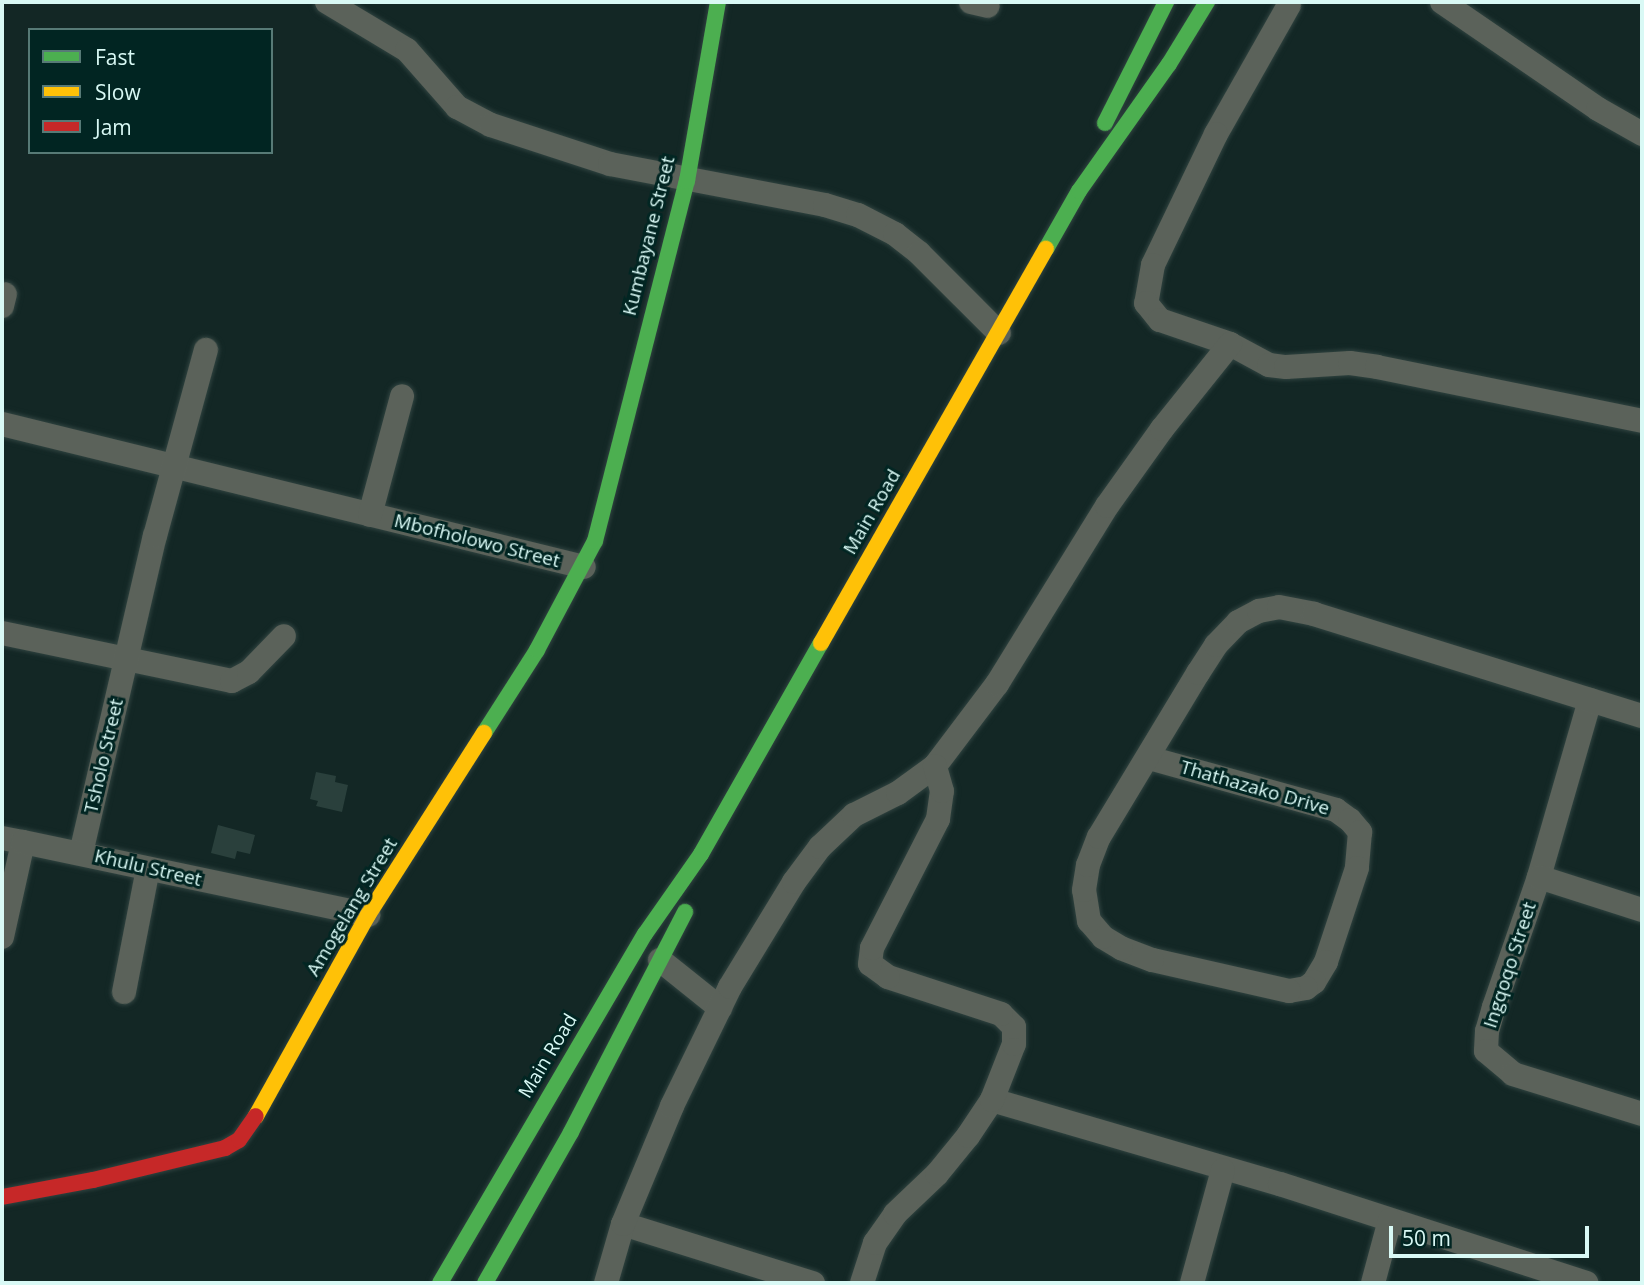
<!DOCTYPE html>
<style>
body{margin:0}
#map{position:relative;width:1644px;height:1285px;overflow:hidden;background:#132725;font-family:"Open Sans",sans-serif}
div>[style]{position:absolute}
.building>*{inset:0;background:#2a403c}
.roads{filter:drop-shadow(0 0 2px #304340) drop-shadow(0 0 2px #304340)}
.street>*{height:24px;margin:-12px;padding:0 12px;transform-origin:12px;border-radius:12px;background:#5b625a}
.fast>*{height:16px;margin:-8px;padding:0 8px;transform-origin:8px;border-radius:8px;background:#4caf50}
.slow>*{height:16px;margin:-8px;padding:0 8px;transform-origin:8px;border-radius:8px;background:#ffc107}
.jam>*{height:16px;margin:-8px;padding:0 8px;transform-origin:8px;border-radius:8px;background:#c62828}
span{translate:-50% -50%;white-space:nowrap;text-align:center;line-height:1.15;-webkit-text-stroke:6px #012522;paint-order:stroke}
.street-label{font-size:19px;color:#d9f9f5}
.frame{position:absolute;inset:0;border:4px solid #d9f9f5;pointer-events:none}
.legend{position:absolute;left:28px;top:28px;width:245px;height:126px;box-sizing:border-box;background:#012522;border:2px solid #577a76;margin:0;padding:9px 12px;list-style:none;font-size:21px;color:#d9f9f5}
.legend li{display:flex;align-items:center;gap:14px;height:35px}
.legend b{width:35px;border:2px solid #577a76}
.scale{position:absolute;left:1389px;top:1226px;width:200px;height:32px;box-sizing:border-box;border:4px solid #d9f9f5;border-top:0;padding-left:9px;font-size:21px;line-height:24px;white-space:nowrap;color:#d9f9f5;-webkit-text-stroke:5px #012522;paint-order:stroke}
</style>
<div id="map">
<div class="building">
<i style="clip-path:polygon(316px 772px,336px 776px,335px 782px,348px 785px,342px 812px,316px 806px,318px 801px,310px 799px)"></i>
<i style="clip-path:polygon(218px 825px,255px 835px,250px 854px,237px 851px,235px 859px,211px 853px)"></i>
</div>
<div class="roads">
<div class="street">
<i style="left:327px;top:2px;width:93px;rotate:31deg"></i>
<i style="left:407px;top:50px;width:76px;rotate:48.7deg"></i>
<i style="left:457px;top:107px;width:38px;rotate:28deg"></i>
<i style="left:491px;top:125px;width:125px;rotate:18.1deg"></i>
<i style="left:610px;top:164px;width:219px;rotate:10.8deg"></i>
<i style="left:825px;top:205px;width:34px;rotate:17deg"></i>
<i style="left:858px;top:215px;width:42px;rotate:27.2deg"></i>
<i style="left:895px;top:234px;width:31px;rotate:38deg"></i>
<i style="left:919px;top:253px;width:113px;rotate:45deg"></i>
<i style="left:971px;top:2px;width:17px;rotate:13deg"></i>
<i style="left:1442px;top:2px;width:189px;rotate:34.4deg"></i>
<i style="left:1598px;top:109px;width:51px;rotate:29.6deg"></i>
<i style="left:1289px;top:5px;width:148px;rotate:119.5deg"></i>
<i style="left:1216px;top:134px;width:145px;rotate:115.7deg"></i>
<i style="left:1153px;top:265px;width:39px;rotate:100deg"></i>
<i style="left:1146px;top:303px;width:22px;rotate:51deg"></i>
<i style="left:1160px;top:320px;width:74px;rotate:18.9deg"></i>
<i style="left:1230px;top:344px;width:44px;rotate:28.3deg"></i>
<i style="left:1269px;top:365px;width:17px;rotate:7deg"></i>
<i style="left:1286px;top:367px;width:64px;rotate:-3.6deg"></i>
<i style="left:1350px;top:363px;width:27px;rotate:8deg"></i>
<i style="left:1377px;top:367px;width:270px;rotate:11.5deg"></i>
<i style="left:2px;top:306px;width:12px;rotate:-76deg"></i>
<i style="left:2px;top:424px;width:599px;rotate:13.8deg"></i>
<i style="left:370px;top:515px;width:123px;rotate:-74.9deg"></i>
<i style="left:2px;top:633px;width:235px;rotate:11.8deg"></i>
<i style="left:232px;top:681px;width:19px;rotate:-28deg"></i>
<i style="left:249px;top:672px;width:50px;rotate:-45.8deg"></i>
<i style="left:1590px;top:700px;width:184px;rotate:106.1deg"></i>
<i style="left:1539px;top:877px;width:138px;rotate:109.1deg"></i>
<i style="left:1494px;top:1007px;width:25px;rotate:106deg"></i>
<i style="left:1487px;top:1031px;width:20px;rotate:93deg"></i>
<i style="left:1486px;top:1051px;width:35px;rotate:40deg"></i>
<i style="left:1513px;top:1074px;width:135px;rotate:17.2deg"></i>
<i style="left:1149px;top:758px;width:194px;rotate:15.5deg"></i>
<i style="left:1336px;top:810px;width:17px;rotate:36deg"></i>
<i style="left:1350px;top:820px;width:16px;rotate:50deg"></i>
<i style="left:1360px;top:832px;width:36px;rotate:95deg"></i>
<i style="left:1357px;top:868px;width:99px;rotate:108.3deg"></i>
<i style="left:1326px;top:962px;width:23px;rotate:121deg"></i>
<i style="left:1314px;top:982px;width:10px;rotate:143deg"></i>
<i style="left:1306px;top:988px;width:17px;rotate:170deg"></i>
<i style="left:1289px;top:991px;width:140px;rotate:-167.2deg"></i>
<i style="left:1152px;top:960px;width:33px;rotate:-159deg"></i>
<i style="left:1121px;top:948px;width:21px;rotate:-149deg"></i>
<i style="left:1103px;top:937px;width:21px;rotate:-131deg"></i>
<i style="left:1089px;top:921px;width:31px;rotate:-99deg"></i>
<i style="left:1084px;top:890px;width:25px;rotate:-81deg"></i>
<i style="left:1088px;top:865px;width:30px;rotate:-69deg"></i>
<i style="left:1099px;top:837px;width:192px;rotate:-58.9deg"></i>
<i style="left:1198px;top:673px;width:33px;rotate:-57deg"></i>
<i style="left:1216px;top:645px;width:32px;rotate:-46deg"></i>
<i style="left:1238px;top:622px;width:24px;rotate:-28deg"></i>
<i style="left:1259px;top:611px;width:20px;rotate:-11deg"></i>
<i style="left:1279px;top:607px;width:36px;rotate:11deg"></i>
<i style="left:1314px;top:614px;width:343px;rotate:17.3deg"></i>
<i style="left:2px;top:838px;width:21px;rotate:11deg"></i>
<i style="left:81px;top:853px;width:326px;rotate:-76.9deg"></i>
<i style="left:155px;top:536px;width:193px;rotate:-74.7deg"></i>
<i style="left:1539px;top:877px;width:108px;rotate:17.8deg"></i>
<i style="left:2px;top:937px;width:97px;rotate:-77.5deg"></i>
<i style="left:23px;top:842px;width:353px;rotate:11.9deg"></i>
<i style="left:660px;top:960px;width:77px;rotate:38.7deg"></i>
<i style="left:124px;top:992px;width:125px;rotate:-79deg"></i>
<i style="left:992px;top:1100px;width:300px;rotate:16.3deg"></i>
<i style="left:1280px;top:1184px;width:322px;rotate:17.9deg"></i>
<i style="left:623px;top:1224px;width:199px;rotate:17.3deg"></i>
<i style="left:606px;top:1283px;width:61px;rotate:-73.9deg"></i>
<i style="left:623px;top:1224px;width:128px;rotate:-67.4deg"></i>
<i style="left:672px;top:1106px;width:132px;rotate:-64deg"></i>
<i style="left:730px;top:987px;width:123px;rotate:-58.6deg"></i>
<i style="left:794px;top:882px;width:44px;rotate:-53.4deg"></i>
<i style="left:820px;top:847px;width:47px;rotate:-43.3deg"></i>
<i style="left:854px;top:815px;width:49px;rotate:-26.6deg"></i>
<i style="left:898px;top:793px;width:46px;rotate:-36.1deg"></i>
<i style="left:935px;top:766px;width:103px;rotate:-52.9deg"></i>
<i style="left:997px;top:684px;width:209px;rotate:-58.3deg"></i>
<i style="left:1107px;top:506px;width:95px;rotate:-54.5deg"></i>
<i style="left:1162px;top:429px;width:109px;rotate:-51.3deg"></i>
<i style="left:862px;top:1283px;width:42px;rotate:-72deg"></i>
<i style="left:875px;top:1243px;width:35px;rotate:-55deg"></i>
<i style="left:895px;top:1214px;width:58px;rotate:-43.6deg"></i>
<i style="left:937px;top:1174px;width:49px;rotate:-50.8deg"></i>
<i style="left:968px;top:1136px;width:43px;rotate:-56.3deg"></i>
<i style="left:992px;top:1100px;width:60px;rotate:-68.6deg"></i>
<i style="left:1014px;top:1044px;width:17px;rotate:-90deg"></i>
<i style="left:1014px;top:1027px;width:18px;rotate:-135deg"></i>
<i style="left:1001px;top:1014px;width:119px;rotate:-161.9deg"></i>
<i style="left:888px;top:977px;width:22px;rotate:-144deg"></i>
<i style="left:870px;top:964px;width:16px;rotate:-83deg"></i>
<i style="left:872px;top:948px;width:145px;rotate:-62.9deg"></i>
<i style="left:938px;top:819px;width:28px;rotate:-82deg"></i>
<i style="left:942px;top:791px;width:26px;rotate:-106deg"></i>
<i style="left:1192px;top:1283px;width:117px;rotate:-74.7deg"></i>
<i style="left:1373px;top:1283px;width:65px;rotate:-74.9deg"></i>
</div>
<div class="fast">
<i style="left:1105px;top:123px;width:136px;rotate:-63.2deg"></i>
<i style="left:1046px;top:249px;width:67px;rotate:-60.4deg"></i>
<i style="left:1079px;top:191px;width:156px;rotate:-54.7deg"></i>
<i style="left:1169px;top:64px;width:73px;rotate:-58.5deg"></i>
<i style="left:484px;top:733px;width:98px;rotate:-57.4deg"></i>
<i style="left:537px;top:650px;width:123px;rotate:-62deg"></i>
<i style="left:595px;top:541px;width:372px;rotate:-75.7deg"></i>
<i style="left:687px;top:181px;width:182px;rotate:-80.2deg"></i>
<i style="left:440px;top:1283px;width:405px;rotate:-59.6deg"></i>
<i style="left:645px;top:934px;width:98px;rotate:-55deg"></i>
<i style="left:701px;top:854px;width:243px;rotate:-60.4deg"></i>
<i style="left:485px;top:1283px;width:174px;rotate:-60.3deg"></i>
<i style="left:571px;top:1132px;width:248px;rotate:-62.6deg"></i>
</div>
<div class="slow">
<i style="left:821px;top:643px;width:454px;rotate:-60.3deg"></i>
<i style="left:256px;top:1116px;width:230px;rotate:-60.9deg"></i>
<i style="left:368px;top:915px;width:216px;rotate:-57.5deg"></i>
</div>
<div class="jam">
<i style="left:2px;top:1197px;width:93px;rotate:-10.6deg"></i>
<i style="left:93px;top:1180px;width:136px;rotate:-13.6deg"></i>
<i style="left:225px;top:1148px;width:16px;rotate:-30deg"></i>
<i style="left:239px;top:1140px;width:29px;rotate:-55deg"></i>
</div>
</div>
<div class="street-label">
<span style="left:649px;top:236px;rotate:-76deg">Kumbayane Street</span>
<span style="left:872px;top:512px;rotate:-60deg">Main Road</span>
<span style="left:477px;top:541px;rotate:14deg">Mbofholowo Street</span>
<span style="left:104px;top:756px;rotate:-77deg">Tsholo Street</span>
<span style="left:1255px;top:788px;rotate:16deg">Thathazako Drive</span>
<span style="left:148px;top:868px;rotate:13deg">Khulu Street</span>
<span style="left:352px;top:907px;rotate:-59deg">Amogelang Street</span>
<span style="left:1510px;top:965px;rotate:-72deg">Ingqoqo Street</span>
<span style="left:548px;top:1056px;rotate:-59deg">Main Road</span>
</div>
<div class="frame"></div>
<ul class="legend">
<li><b style="height:9px;background:#4caf50"></b>Fast</li>
<li><b style="height:9px;background:#ffc107"></b>Slow</li>
<li><b style="height:9px;background:#c62828"></b>Jam</li>
</ul>
<div class="scale">50 m</div>
</div>
